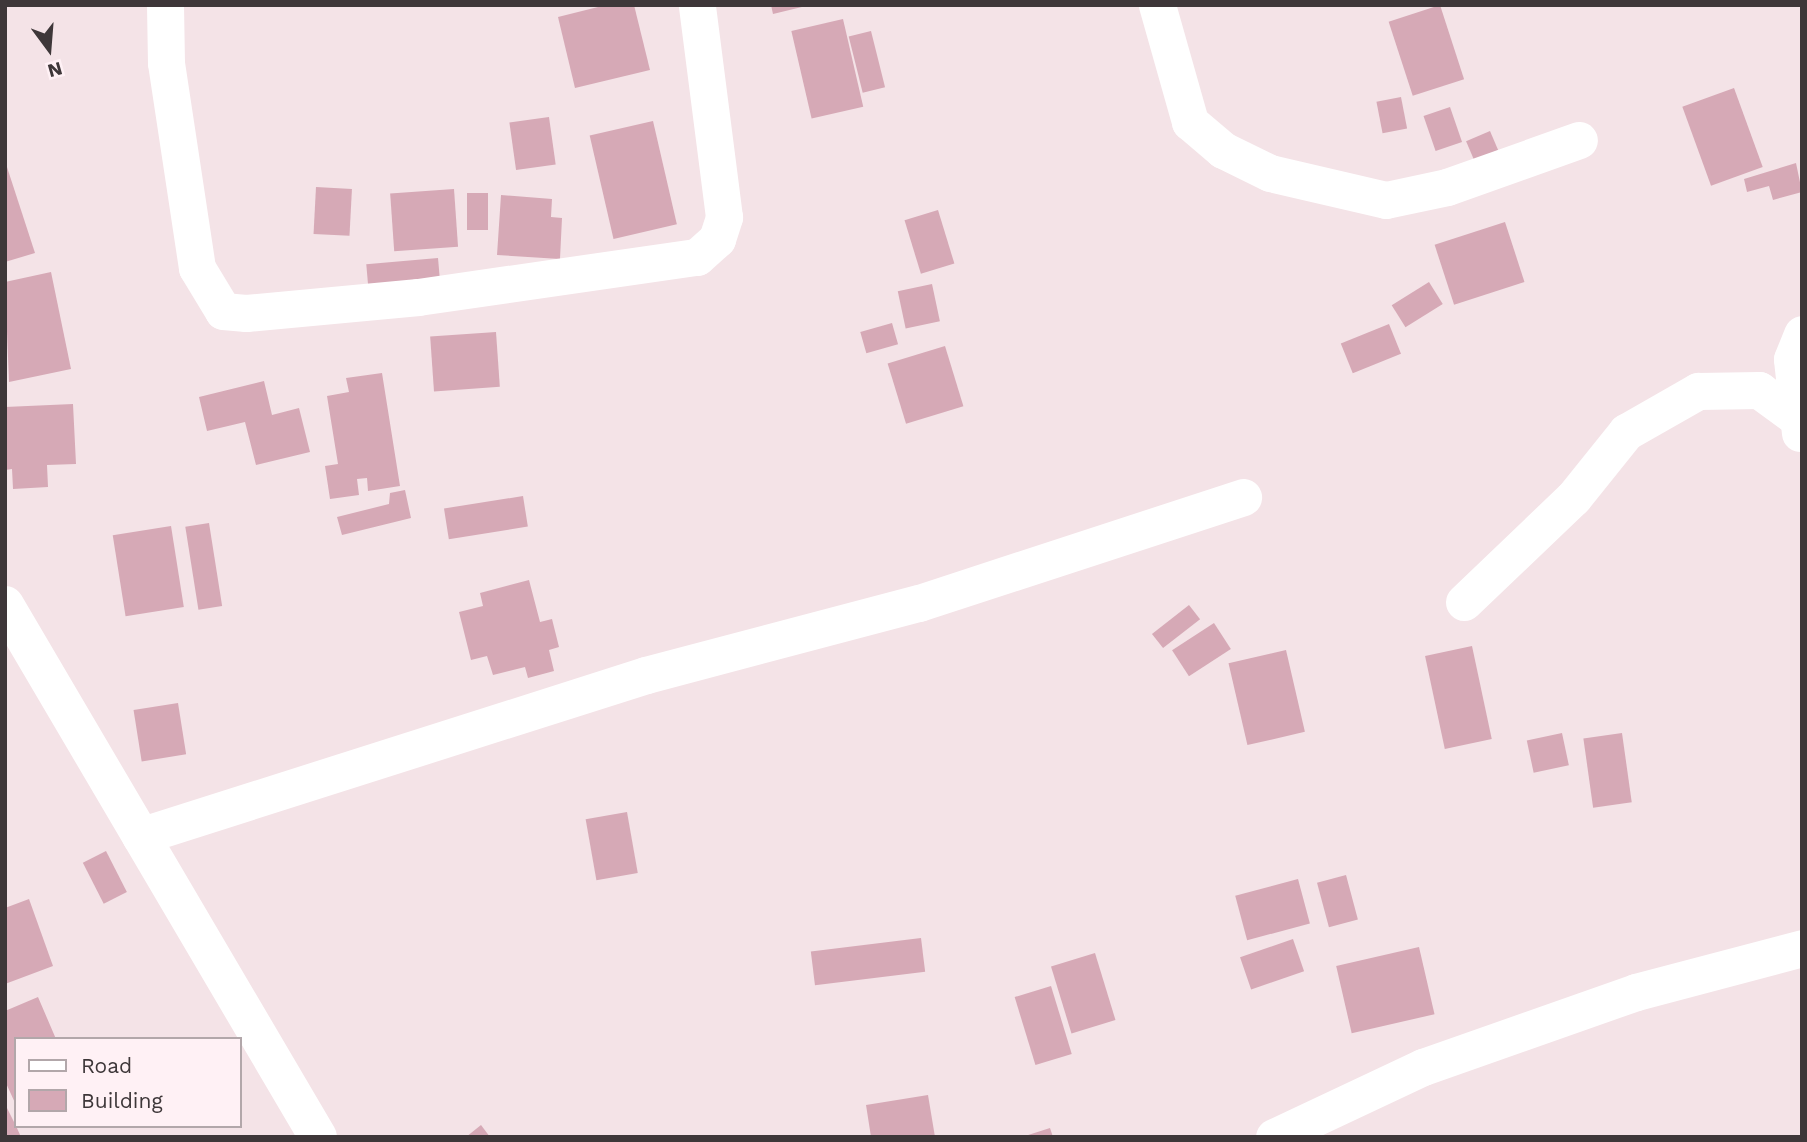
<!DOCTYPE html>
<style>
body{margin:0}
#map{position:relative;width:1807px;height:1142px;overflow:hidden;background:#f4e3e7;font-family:"Work Sans",sans-serif}
div>[style]{position:absolute}
.building>*{inset:0;background:#d6a9b6;transform-origin:0 0}
.minor>*{height:37px;margin:-18.5px;padding:0 18.5px;transform-origin:18.5px;border-radius:18.5px;background:#fff}
.major>*{height:38px;margin:-19px;padding:0 19px;transform-origin:19px;border-radius:19px;background:#fff}
span{translate:-50% -50%;white-space:nowrap;text-align:center;line-height:1.15;-webkit-text-stroke:5px #fff1f5;paint-order:stroke}
.frame{position:absolute;inset:0;border:7px solid #3e3739;pointer-events:none}
.legend{position:absolute;left:14px;top:1037px;width:228px;height:91px;box-sizing:border-box;background:#fff1f5;border:2px solid #b2a7aa;margin:0;padding:9px 12px;list-style:none;font-size:21px;color:#3e3739}
.legend li{display:flex;align-items:center;gap:14px;height:35px}
.legend b{width:35px;border:2px solid #b2a7aa}
.north{position:absolute;left:14px;top:14px;width:70px;height:70px;-webkit-text-stroke:5px #fff1f5;paint-order:stroke;rotate:164deg;font-size:19px;font-weight:700;line-height:28px;text-align:center;color:#3e3739}
.north::after{content:'';display:block;margin:auto;width:24px;height:32px;background:#3e3739;clip-path:polygon(50% 0,100% 100%,50% 72%,0 100%)}
</style>
<div id="map">
<div class="building">
<i style="clip-path:polygon(606px 5px,634px 5px,650px 70px,575px 88px,558px 17px)"></i>
<i style="clip-path:polygon(771px 5px,806px 5px,806px 6px,773px 14px)"></i>
<i style="left:1440px;top:5px;width:78px;height:54px;rotate:72deg"></i>
<i style="left:843px;top:19px;width:90px;height:53px;rotate:77deg"></i>
<i style="left:871px;top:31px;width:58px;height:23px;rotate:76deg"></i>
<i style="left:1734px;top:88px;width:84px;height:55px;rotate:70deg"></i>
<i style="left:1401px;top:97px;width:32px;height:25px;rotate:79deg"></i>
<i style="left:1450px;top:107px;width:37px;height:28px;rotate:71deg"></i>
<i style="left:549px;top:117px;width:48px;height:40px;rotate:82deg"></i>
<i style="left:653px;top:121px;width:106px;height:65px;rotate:77deg"></i>
<i style="left:1490px;top:131px;width:21px;height:26px;rotate:67deg"></i>
<i style="clip-path:polygon(5px 161px,35px 253px,5px 262px)"></i>
<i style="clip-path:polygon(1796px 163px,1802px 192px,1773px 200px,1769px 186px,1747px 192px,1744px 179px)"></i>
<i style="left:316px;top:187px;width:36px;height:47px;rotate:3deg"></i>
<i style="left:454px;top:189px;width:58px;height:64px;rotate:86deg"></i>
<i style="left:467px;top:193px;width:21px;height:37px"></i>
<i style="clip-path:polygon(501px 195px,552px 199px,551px 217px,562px 218px,560px 259px,497px 255px)"></i>
<i style="left:938px;top:210px;width:56px;height:35px;rotate:73deg"></i>
<i style="left:1505px;top:222px;width:63px;height:74px;rotate:72deg"></i>
<i style="left:438px;top:258px;width:21px;height:72px;rotate:85deg"></i>
<i style="clip-path:polygon(51px 272px,71px 369px,9px 382px,5px 282px)"></i>
<i style="left:1429px;top:282px;width:26px;height:44px;rotate:58deg"></i>
<i style="left:932px;top:284px;width:38px;height:35px;rotate:78deg"></i>
<i style="left:892px;top:323px;width:22px;height:33px;rotate:74deg"></i>
<i style="left:1389px;top:324px;width:32px;height:52px;rotate:68deg"></i>
<i style="left:496px;top:332px;width:55px;height:66px;rotate:86deg"></i>
<i style="left:945px;top:346px;width:63px;height:60px;rotate:73deg"></i>
<i style="clip-path:polygon(382px 373px,400px 486px,368px 491px,367px 478px,357px 479px,359px 495px,330px 499px,325px 466px,338px 464px,327px 396px,349px 392px,346px 378px)"></i>
<i style="clip-path:polygon(264px 381px,272px 415px,299px 408px,310px 452px,256px 465px,245px 422px,207px 431px,199px 397px)"></i>
<i style="clip-path:polygon(73px 404px,76px 464px,47px 465px,48px 487px,13px 489px,12px 469px,5px 470px,5px 407px)"></i>
<i style="clip-path:polygon(405px 490px,411px 518px,342px 535px,337px 517px,389px 504px,390px 493px)"></i>
<i style="left:523px;top:496px;width:31px;height:80px;rotate:81deg"></i>
<i style="left:209px;top:523px;width:84px;height:24px;rotate:81deg"></i>
<i style="left:171px;top:526px;width:82px;height:59px;rotate:81deg"></i>
<i style="clip-path:polygon(529px 580px,540px 622px,552px 619px,559px 647px,549px 650px,554px 671px,528px 678px,525px 667px,493px 675px,487px 656px,471px 660px,459px 612px,483px 606px,480px 593px)"></i>
<i style="left:1189px;top:605px;width:18px;height:47px;rotate:52deg"></i>
<i style="left:1214px;top:623px;width:31px;height:50px;rotate:57deg"></i>
<i style="left:1472px;top:646px;width:95px;height:48px;rotate:78deg"></i>
<i style="left:1286px;top:650px;width:84px;height:59px;rotate:77deg"></i>
<i style="left:178px;top:703px;width:52px;height:45px;rotate:81deg"></i>
<i style="left:1562px;top:733px;width:33px;height:36px;rotate:78deg"></i>
<i style="left:1622px;top:733px;width:70px;height:39px;rotate:82deg"></i>
<i style="left:627px;top:812px;width:62px;height:42px;rotate:80deg"></i>
<i style="left:106px;top:851px;width:46px;height:26px;rotate:63deg"></i>
<i style="left:1346px;top:875px;width:46px;height:30px;rotate:75deg"></i>
<i style="left:1298px;top:879px;width:46px;height:65px;rotate:75deg"></i>
<i style="clip-path:polygon(29px 899px,53px 966px,5px 984px,5px 908px)"></i>
<i style="left:921px;top:938px;width:34px;height:111px;rotate:83deg"></i>
<i style="left:1293px;top:939px;width:34px;height:56px;rotate:71deg"></i>
<i style="left:1419px;top:947px;width:69px;height:85px;rotate:77deg"></i>
<i style="left:1095px;top:953px;width:70px;height:46px;rotate:73deg"></i>
<i style="left:1051px;top:986px;width:71px;height:38px;rotate:73deg"></i>
<i style="clip-path:polygon(38px 997px,56px 1039px,16px 1039px,16px 1105px,5px 1081px,5px 1011px)"></i>
<i style="clip-path:polygon(928px 1095px,935px 1137px,871px 1137px,866px 1105px)"></i>
<i style="clip-path:polygon(5px 1104px,16px 1126px,21px 1137px,5px 1137px)"></i>
<i style="clip-path:polygon(481px 1125px,490px 1137px,466px 1137px)"></i>
<i style="clip-path:polygon(1050px 1128px,1053px 1137px,1025px 1137px,1025px 1136px)"></i>
</div>
<div class="minor">
<i style="left:165px;top:5px;width:58px;rotate:89deg"></i>
<i style="left:166px;top:63px;width:207px;rotate:81.4deg"></i>
<i style="left:197px;top:268px;width:50px;rotate:58.8deg"></i>
<i style="left:223px;top:311px;width:23px;rotate:5deg"></i>
<i style="left:246px;top:313px;width:173px;rotate:-5.3deg"></i>
<i style="left:418px;top:297px;width:282px;rotate:-8.2deg"></i>
<i style="left:697px;top:257px;width:27px;rotate:-42deg"></i>
<i style="left:717px;top:239px;width:23px;rotate:-72deg"></i>
<i style="left:724px;top:217px;width:214px;rotate:-97.3deg"></i>
<i style="left:1157px;top:5px;width:122px;rotate:74.2deg"></i>
<i style="left:1190px;top:122px;width:43px;rotate:40.3deg"></i>
<i style="left:1223px;top:150px;width:52px;rotate:26.1deg"></i>
<i style="left:1270px;top:173px;width:119px;rotate:13.1deg"></i>
<i style="left:1386px;top:200px;width:62px;rotate:-12deg"></i>
<i style="left:1447px;top:187px;width:140px;rotate:-19.6deg"></i>
<i style="left:1800px;top:433px;width:74px;rotate:-96.2deg"></i>
<i style="left:1792px;top:359px;width:27px;rotate:-68deg"></i>
<i style="left:1464px;top:602px;width:151px;rotate:-43.7deg"></i>
<i style="left:1573px;top:498px;width:85px;rotate:-51.2deg"></i>
<i style="left:1626px;top:432px;width:83px;rotate:-29.7deg"></i>
<i style="left:1698px;top:391px;width:61px;rotate:-0.9deg"></i>
<i style="left:1759px;top:390px;width:47px;rotate:36.4deg"></i>
<i style="left:140px;top:836px;width:531px;rotate:-17.65deg"></i>
<i style="left:646px;top:675px;width:282px;rotate:-14.8deg"></i>
<i style="left:919px;top:603px;width:341px;rotate:-18.1deg"></i>
<i style="left:1274px;top:1137px;width:165px;rotate:-25.2deg"></i>
<i style="left:1423px;top:1067px;width:226px;rotate:-19.4deg"></i>
<i style="left:1636px;top:992px;width:172px;rotate:-14.8deg"></i>
</div>
<div class="major">
<i style="left:5px;top:605px;width:617px;rotate:59.53deg"></i>
</div>
<div class="frame"></div>
<ul class="legend">
<li><b style="height:9px;background:#fff"></b>Road</li>
<li><b style="height:19px;background:#d6a9b6"></b>Building</li>
</ul>
<div class="north">N</div>
</div>
